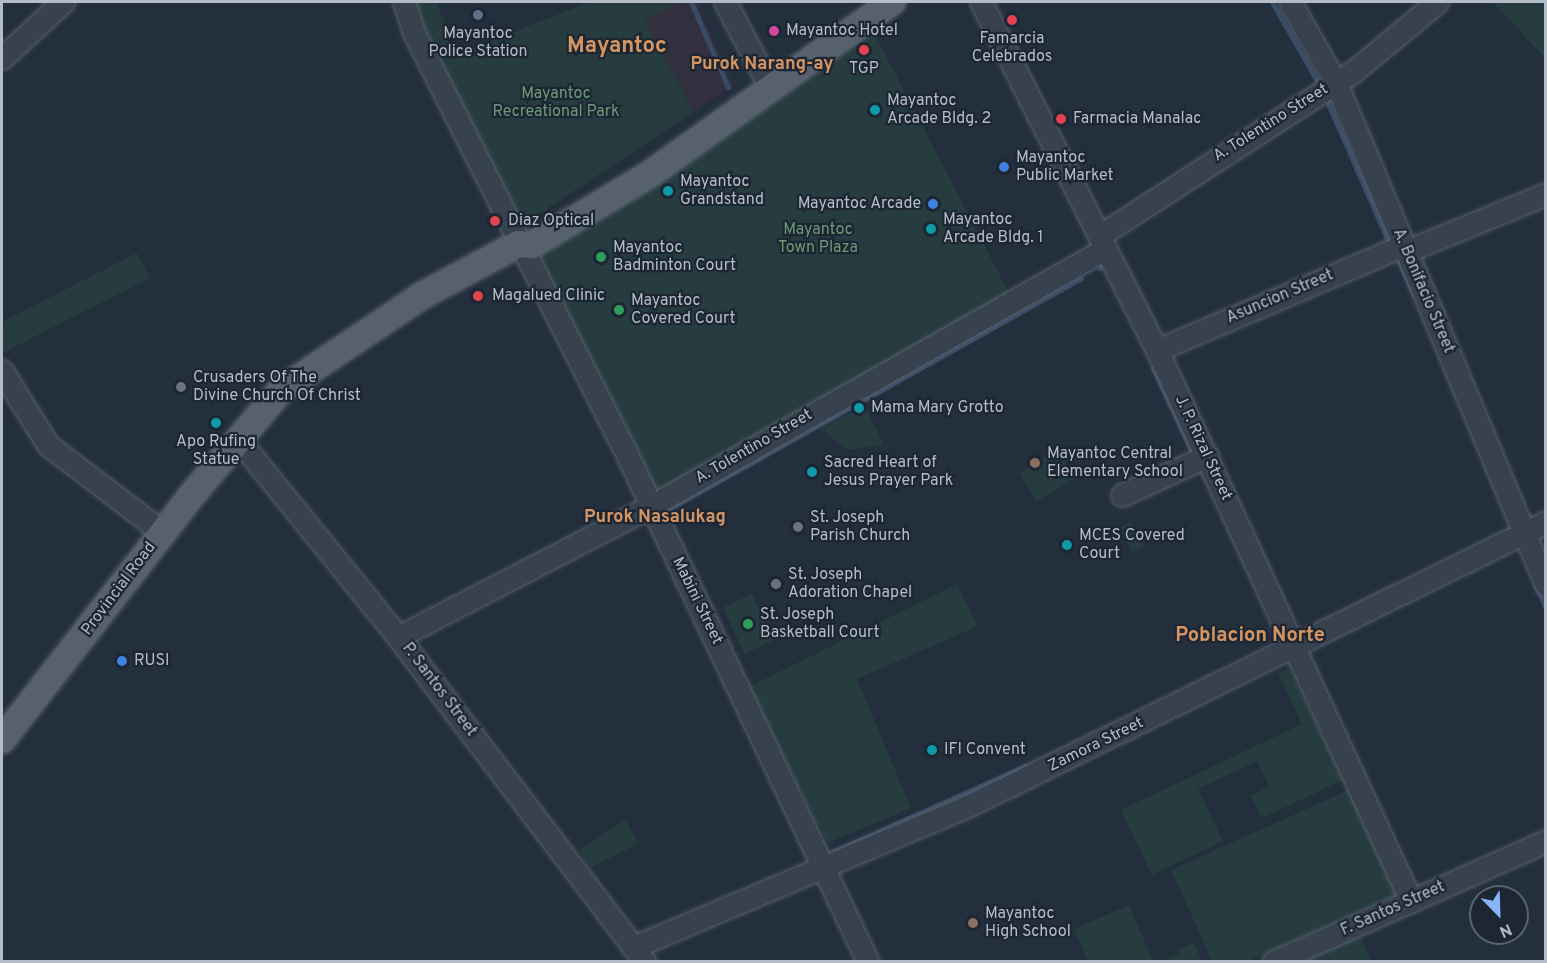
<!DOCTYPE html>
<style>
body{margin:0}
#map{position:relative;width:1547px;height:963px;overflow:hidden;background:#242f3e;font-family:Overpass,sans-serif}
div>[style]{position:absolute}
.medical>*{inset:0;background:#32303f}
.green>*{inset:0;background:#263c3f;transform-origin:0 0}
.stream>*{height:5px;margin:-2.5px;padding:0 2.5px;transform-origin:2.5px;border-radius:2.5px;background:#394c67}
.roads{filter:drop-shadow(0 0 2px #565f6c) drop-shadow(0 0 2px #565f6c)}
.minor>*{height:21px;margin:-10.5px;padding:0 10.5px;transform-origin:10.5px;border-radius:10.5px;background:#38414e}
.major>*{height:26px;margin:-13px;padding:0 13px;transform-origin:13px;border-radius:13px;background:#56606e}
.dots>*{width:16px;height:16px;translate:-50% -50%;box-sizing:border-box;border:3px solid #1d2633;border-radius:50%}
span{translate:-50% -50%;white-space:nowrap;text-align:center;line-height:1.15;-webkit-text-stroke:4.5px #1d2633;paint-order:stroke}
.poi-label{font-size:16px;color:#b4bcc9}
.left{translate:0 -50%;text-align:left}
.right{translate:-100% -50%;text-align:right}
.park-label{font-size:16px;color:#6b9a76}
.street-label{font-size:16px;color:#b4bcc9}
.neighbourhood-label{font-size:18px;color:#d59563;font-weight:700}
.quarter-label{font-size:20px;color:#d59563;font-weight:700}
.district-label{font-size:22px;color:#d59563;font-weight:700}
.frame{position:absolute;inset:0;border:3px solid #b4bcc9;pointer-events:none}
.north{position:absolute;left:1469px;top:885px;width:60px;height:60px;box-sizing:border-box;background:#1d2633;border:2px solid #59626f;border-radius:50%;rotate:157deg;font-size:16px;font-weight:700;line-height:24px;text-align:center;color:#b4bcc9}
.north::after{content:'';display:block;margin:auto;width:21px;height:27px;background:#8ab4f8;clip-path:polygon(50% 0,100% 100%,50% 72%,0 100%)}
</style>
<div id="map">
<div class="medical">
<i style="clip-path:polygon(681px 2px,697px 2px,734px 85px,693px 112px,645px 20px)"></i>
</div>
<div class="green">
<i style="clip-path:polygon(412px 2px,436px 2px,458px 53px,590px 2px,681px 2px,645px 20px,693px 112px,521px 226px)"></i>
<i style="clip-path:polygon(1493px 2px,1545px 2px,1545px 58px)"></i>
<i style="clip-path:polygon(869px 23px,1010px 295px,657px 495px,534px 252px)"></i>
<i style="left:137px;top:253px;width:28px;height:171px;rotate:63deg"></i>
<i style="clip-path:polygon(864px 405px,884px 445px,849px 450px,820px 429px)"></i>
<i style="left:1058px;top:450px;width:33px;height:45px;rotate:59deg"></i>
<i style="left:1131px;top:522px;width:28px;height:13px;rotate:63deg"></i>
<i style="clip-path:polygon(957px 584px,978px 626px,857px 679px,911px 808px,827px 843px,749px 687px)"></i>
<i style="left:752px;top:594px;width:51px;height:32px;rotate:65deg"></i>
<i style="clip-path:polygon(1289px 668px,1343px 780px,1262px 818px,1250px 796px,1269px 786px,1257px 761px,1198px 789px,1223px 841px,1152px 875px,1121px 810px,1302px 724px,1278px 673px)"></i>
<i style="clip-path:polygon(1349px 790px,1396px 895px,1248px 961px,1212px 961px,1171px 870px)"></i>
<i style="clip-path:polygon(625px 820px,639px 843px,590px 868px,579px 850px)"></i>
<i style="clip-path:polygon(1129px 905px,1153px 961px,1088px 961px,1074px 929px)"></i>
<i style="clip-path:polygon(1358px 932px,1371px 961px,1289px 962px)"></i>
<i style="clip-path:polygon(1194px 943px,1202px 961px,1162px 961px,1179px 954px,1177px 950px)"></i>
</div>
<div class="stream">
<i style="left:691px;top:2px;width:93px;rotate:66.5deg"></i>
<i style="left:1272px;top:2px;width:97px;rotate:60.3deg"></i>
<i style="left:1326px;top:99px;width:157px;rotate:66.4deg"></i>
<i style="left:1399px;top:261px;width:37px;rotate:66deg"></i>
<i style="left:1100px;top:266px;width:2px;rotate:90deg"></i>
<i style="left:1153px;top:368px;width:97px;rotate:65deg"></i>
<i style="left:665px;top:516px;width:4px;rotate:-117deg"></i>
<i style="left:663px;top:512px;width:479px;rotate:-29.2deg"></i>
<i style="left:1536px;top:586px;width:24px;rotate:66deg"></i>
<i style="left:828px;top:854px;width:216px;rotate:-24.1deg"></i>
</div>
<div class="roads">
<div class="minor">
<i style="left:404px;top:2px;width:33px;rotate:72deg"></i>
<i style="left:414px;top:33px;width:463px;rotate:63.2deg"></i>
<i style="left:623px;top:446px;width:571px;rotate:64.6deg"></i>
<i style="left:725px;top:2px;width:98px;rotate:62.1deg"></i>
<i style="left:981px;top:2px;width:390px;rotate:63.2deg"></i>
<i style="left:1157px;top:350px;width:607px;rotate:65.25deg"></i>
<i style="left:1290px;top:2px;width:93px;rotate:60.4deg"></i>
<i style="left:1336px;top:83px;width:544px;rotate:67.3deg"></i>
<i style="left:2px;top:58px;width:83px;rotate:-42.6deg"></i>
<i style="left:1099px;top:236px;width:304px;rotate:-32.9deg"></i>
<i style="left:1354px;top:71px;width:108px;rotate:-39.7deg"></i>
<i style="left:1407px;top:251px;width:150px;rotate:-22.3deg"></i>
<i style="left:1157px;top:350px;width:268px;rotate:-23deg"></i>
<i style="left:2px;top:371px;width:87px;rotate:58.1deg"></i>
<i style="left:48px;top:445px;width:143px;rotate:37.3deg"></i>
<i style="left:237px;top:438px;width:256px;rotate:51deg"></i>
<i style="left:398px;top:637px;width:408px;rotate:52.8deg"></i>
<i style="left:1122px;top:495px;width:94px;rotate:-24.6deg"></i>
<i style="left:398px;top:637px;width:285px;rotate:-27.4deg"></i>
<i style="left:651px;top:506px;width:522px;rotate:-29.51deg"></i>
<i style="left:636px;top:946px;width:365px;rotate:-22.9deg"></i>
<i style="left:972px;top:804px;width:640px;rotate:-26.16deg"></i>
<i style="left:1273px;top:962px;width:299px;rotate:-23.9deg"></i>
</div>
<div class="major">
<i style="left:2px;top:740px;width:309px;rotate:-52.2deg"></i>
<i style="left:191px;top:496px;width:139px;rotate:-49.7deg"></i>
<i style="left:281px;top:390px;width:171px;rotate:-33.8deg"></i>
<i style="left:423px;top:295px;width:108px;rotate:-28.2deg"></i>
<i style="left:518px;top:244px;width:14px;rotate:4deg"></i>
<i style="left:532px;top:245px;width:138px;rotate:-31deg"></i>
<i style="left:650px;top:174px;width:297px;rotate:-35.4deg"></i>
</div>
</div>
<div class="dots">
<i style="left:478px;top:15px;background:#5c6f8a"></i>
<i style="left:1012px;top:20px;background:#e0444e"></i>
<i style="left:774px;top:31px;background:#d1479c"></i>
<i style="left:864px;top:50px;background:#e0444e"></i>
<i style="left:875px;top:110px;background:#0f9aa8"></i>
<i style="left:1061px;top:119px;background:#e0444e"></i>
<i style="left:1004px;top:167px;background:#3f7fe0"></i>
<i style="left:668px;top:191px;background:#0f9aa8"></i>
<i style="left:933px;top:204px;background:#3f7fe0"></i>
<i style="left:495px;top:221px;background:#e0444e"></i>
<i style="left:931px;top:229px;background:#0f9aa8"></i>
<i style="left:601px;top:257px;background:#2e9e5b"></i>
<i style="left:478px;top:296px;background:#e0444e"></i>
<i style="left:619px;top:310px;background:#2e9e5b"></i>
<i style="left:181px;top:387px;background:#6b7280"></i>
<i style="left:859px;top:408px;background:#0f9aa8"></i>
<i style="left:216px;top:423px;background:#0f9aa8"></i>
<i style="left:1035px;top:463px;background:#8d6e63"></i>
<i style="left:812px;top:472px;background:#0f9aa8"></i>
<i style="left:798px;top:527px;background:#6b7280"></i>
<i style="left:1067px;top:545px;background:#0f9aa8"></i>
<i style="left:776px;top:584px;background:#6b7280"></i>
<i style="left:748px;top:624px;background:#2e9e5b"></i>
<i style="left:122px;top:661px;background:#3f7fe0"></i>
<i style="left:932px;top:750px;background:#0f9aa8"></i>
<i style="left:973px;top:923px;background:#8d6e63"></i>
</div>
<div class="poi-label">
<span class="left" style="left:786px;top:31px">Mayantoc Hotel</span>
<span style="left:478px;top:43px">Mayantoc<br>Police Station</span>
<span style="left:1012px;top:48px">Famarcia<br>Celebrados</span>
<span style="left:864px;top:69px">TGP</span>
<span class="left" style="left:887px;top:110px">Mayantoc<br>Arcade Bldg. 2</span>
<span class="left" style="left:1073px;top:119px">Farmacia Manalac</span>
<span class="left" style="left:1016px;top:167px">Mayantoc<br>Public Market</span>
<span class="left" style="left:680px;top:191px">Mayantoc<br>Grandstand</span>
<span class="right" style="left:921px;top:204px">Mayantoc Arcade</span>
<span class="left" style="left:943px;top:229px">Mayantoc<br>Arcade Bldg. 1</span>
<span class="left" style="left:508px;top:221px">Diaz Optical</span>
<span class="left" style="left:613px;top:257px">Mayantoc<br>Badminton Court</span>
<span class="left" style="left:492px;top:296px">Magalued Clinic</span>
<span class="left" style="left:631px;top:310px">Mayantoc<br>Covered Court</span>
<span class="left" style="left:193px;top:387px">Crusaders Of The<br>Divine Church Of Christ</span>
<span class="left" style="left:871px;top:408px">Mama Mary Grotto</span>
<span style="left:216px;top:451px">Apo Rufing<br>Statue</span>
<span class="left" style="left:1047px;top:463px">Mayantoc Central<br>Elementary School</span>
<span class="left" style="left:824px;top:472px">Sacred Heart of<br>Jesus Prayer Park</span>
<span class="left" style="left:810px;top:527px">St. Joseph<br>Parish Church</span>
<span class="left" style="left:1079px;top:545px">MCES Covered<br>Court</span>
<span class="left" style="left:788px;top:584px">St. Joseph<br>Adoration Chapel</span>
<span class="left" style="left:760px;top:624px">St. Joseph<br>Basketball Court</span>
<span class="left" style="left:134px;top:661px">RUSI</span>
<span class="left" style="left:944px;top:750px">IFI Convent</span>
<span class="left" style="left:985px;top:923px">Mayantoc<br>High School</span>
</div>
<div class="park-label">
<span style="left:556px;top:103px">Mayantoc<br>Recreational Park</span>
<span style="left:818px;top:239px">Mayantoc<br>Town Plaza</span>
</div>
<div class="street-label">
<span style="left:1271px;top:123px;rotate:-32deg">A. Tolentino Street</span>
<span style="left:1423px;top:291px;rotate:67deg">A. Bonifacio Street</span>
<span style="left:1280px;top:297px;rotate:-23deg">Asuncion Street</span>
<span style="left:754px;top:447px;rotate:-30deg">A. Tolentino Street</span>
<span style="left:1203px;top:448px;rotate:65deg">J. P. Rizal Street</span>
<span style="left:119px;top:589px;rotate:-53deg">Provincial Road</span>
<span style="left:697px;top:601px;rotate:64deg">Mabini Street</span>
<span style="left:439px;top:690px;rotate:53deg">P. Santos Street</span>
<span style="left:1096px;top:745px;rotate:-26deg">Zamora Street</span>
<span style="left:1393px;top:909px;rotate:-24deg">F. Santos Street</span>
</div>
<div class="neighbourhood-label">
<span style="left:762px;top:65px">Purok Narang-ay</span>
<span style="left:655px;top:518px">Purok Nasalukag</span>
</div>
<div class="quarter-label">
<span style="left:1250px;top:636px">Poblacion Norte</span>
</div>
<div class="district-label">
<span style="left:617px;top:47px">Mayantoc</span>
</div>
<div class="frame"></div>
<div class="north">N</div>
</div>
